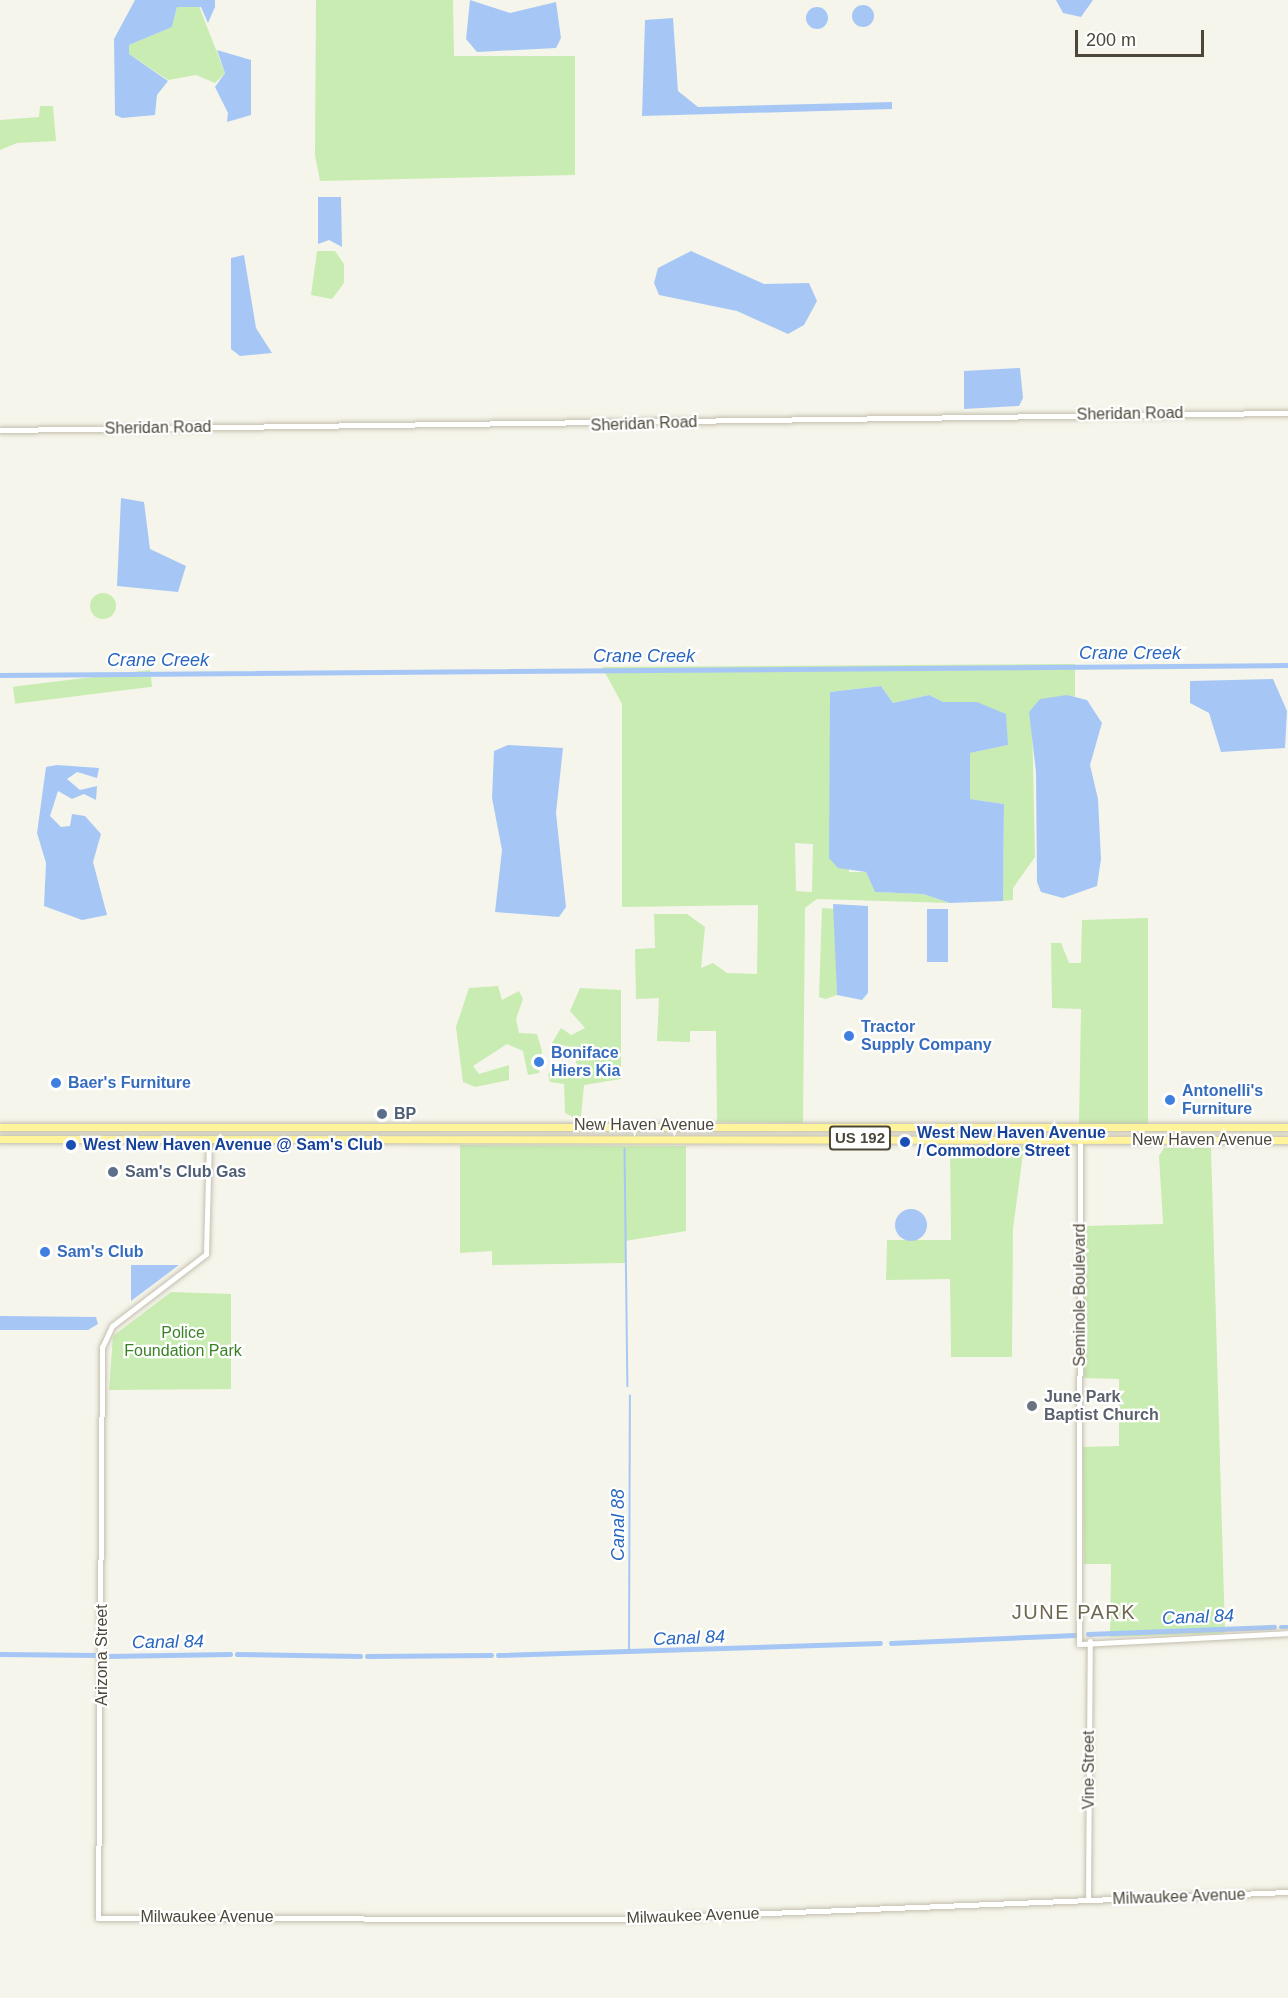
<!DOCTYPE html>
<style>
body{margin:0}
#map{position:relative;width:1288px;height:1998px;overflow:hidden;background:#f6f5eb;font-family:Helvetica,sans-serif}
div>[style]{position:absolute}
.green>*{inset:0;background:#c8ecb2;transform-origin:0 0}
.round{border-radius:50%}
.water>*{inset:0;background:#a6c7f5;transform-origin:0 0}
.stream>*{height:1.5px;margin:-0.75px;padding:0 0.75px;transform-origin:0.75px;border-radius:0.75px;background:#a6c7f5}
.canal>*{height:4.5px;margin:-2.25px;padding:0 2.25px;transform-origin:2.25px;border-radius:2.25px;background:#a6c7f5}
.roads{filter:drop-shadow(0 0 2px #c3bfad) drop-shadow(0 0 2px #c3bfad)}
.tertiary>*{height:5px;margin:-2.5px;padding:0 2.5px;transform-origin:2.5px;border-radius:2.5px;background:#fff}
.primary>*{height:7px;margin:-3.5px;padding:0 3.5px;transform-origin:3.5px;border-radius:3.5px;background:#fff39c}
.dots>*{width:16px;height:16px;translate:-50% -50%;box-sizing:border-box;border:3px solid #fff;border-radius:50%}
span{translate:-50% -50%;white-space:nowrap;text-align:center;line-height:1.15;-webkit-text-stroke:4.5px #fff;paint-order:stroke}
.shield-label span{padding:2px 4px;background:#fff;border:2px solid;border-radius:4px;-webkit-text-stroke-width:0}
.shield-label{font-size:15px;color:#4c4738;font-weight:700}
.street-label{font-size:16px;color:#4c4738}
.shop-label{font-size:16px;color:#366cbe;font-weight:700}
.left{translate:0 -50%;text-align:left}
.service-label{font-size:16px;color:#4e5e75;font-weight:700}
.transit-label{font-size:16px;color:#164399;font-weight:700}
.park-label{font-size:16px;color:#3a8226}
.worship-label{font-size:16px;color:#5b616d;font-weight:700}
.water-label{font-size:18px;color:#2967bf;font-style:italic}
.quarter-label{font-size:20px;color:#6f674f;letter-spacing:1.5px}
.scale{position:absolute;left:1075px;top:30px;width:129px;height:27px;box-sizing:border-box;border:3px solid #4c4738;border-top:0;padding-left:8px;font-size:18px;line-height:21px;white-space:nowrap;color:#4c4738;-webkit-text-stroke:4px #fff;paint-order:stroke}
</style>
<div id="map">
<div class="green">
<i style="clip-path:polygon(316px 0,453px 0,454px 56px,575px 56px,575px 175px,320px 181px,315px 155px)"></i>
<i style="clip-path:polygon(199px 6px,225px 73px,215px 83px,196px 75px,168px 80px,129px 54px,129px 45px,172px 27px,177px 7px)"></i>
<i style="clip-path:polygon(40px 106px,53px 106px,56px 141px,17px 143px,0 150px,0 120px,39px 117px)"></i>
<i style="clip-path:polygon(317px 251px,335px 251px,344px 264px,344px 283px,332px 299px,311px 295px)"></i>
<i class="round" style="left:90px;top:593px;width:26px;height:26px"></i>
<i style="clip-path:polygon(evenodd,1075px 664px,1075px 697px,1067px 695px,1032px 718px,1035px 857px,1013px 888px,1013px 900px,1003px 901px,1004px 804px,970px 799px,970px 753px,1008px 745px,977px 702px,943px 702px,929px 695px,893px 703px,881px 686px,830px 692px,849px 872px,866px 872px,875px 892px,923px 894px,950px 903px,817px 899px,805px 908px,803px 1123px,717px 1122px,716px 1031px,690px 1031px,690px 1042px,657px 1041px,659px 998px,636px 999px,635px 949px,655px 948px,654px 914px,687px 914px,705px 927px,701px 968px,713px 963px,727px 973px,757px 974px,758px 905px,622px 907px,622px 704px,602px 667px,1075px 664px,795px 843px,813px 844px,812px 892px,796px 891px,795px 843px)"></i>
<i style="left:150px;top:670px;width:17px;height:138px;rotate:83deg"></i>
<i style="clip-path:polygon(822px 908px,834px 909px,836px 960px,837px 995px,826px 999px,819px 997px)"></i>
<i style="clip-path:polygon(1148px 918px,1148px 1124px,1079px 1124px,1081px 1009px,1052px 1008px,1051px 943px,1061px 943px,1069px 963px,1081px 963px,1082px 920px)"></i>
<i style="clip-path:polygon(498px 986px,502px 1000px,519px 991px,523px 999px,516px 1019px,519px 1033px,537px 1034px,542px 1051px,539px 1073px,528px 1075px,523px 1051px,507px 1044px,473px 1066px,479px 1074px,509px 1065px,509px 1080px,475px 1087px,463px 1082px,456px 1027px,469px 988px)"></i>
<i style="clip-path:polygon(580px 988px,621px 990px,621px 1079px,584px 1085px,581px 1117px,573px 1117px,565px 1113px,564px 1084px,550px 1082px,548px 1075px,553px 1065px,578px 1069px,572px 1047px,552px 1043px,561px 1028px,571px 1035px,585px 1028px,570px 1011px)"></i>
<i style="clip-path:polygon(460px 1145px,686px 1146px,686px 1231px,625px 1241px,625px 1263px,492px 1265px,492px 1251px,460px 1253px)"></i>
<i style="clip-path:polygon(950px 1146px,1024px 1146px,1013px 1229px,1012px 1357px,951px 1357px,950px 1279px,886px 1280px,887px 1240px,951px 1240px)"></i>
<i style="clip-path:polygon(1164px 1148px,1211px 1148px,1225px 1633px,1110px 1637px,1111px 1564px,1084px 1564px,1083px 1447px,1119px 1446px,1119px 1379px,1084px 1378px,1085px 1226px,1163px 1224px,1159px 1156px)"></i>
<i style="clip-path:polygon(171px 1292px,231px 1294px,231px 1389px,109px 1390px,113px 1336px)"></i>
</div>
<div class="water">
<i style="clip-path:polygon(135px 0,215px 0,215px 7px,208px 23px,201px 7px,177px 7px,172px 27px,129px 45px,129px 54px,168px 81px,157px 95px,155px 115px,122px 118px,115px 115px,114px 39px)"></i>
<i style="clip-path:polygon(470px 0,510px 13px,556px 2px,561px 38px,556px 48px,477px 52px,466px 39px)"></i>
<i style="clip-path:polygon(1056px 0,1093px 0,1081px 17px,1063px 13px)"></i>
<i class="round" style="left:852px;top:5px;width:22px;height:22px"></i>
<i class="round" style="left:806px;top:7px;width:22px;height:22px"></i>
<i style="clip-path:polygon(673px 18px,678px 91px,698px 107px,892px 102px,892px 109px,642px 116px,645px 20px)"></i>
<i style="clip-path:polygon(217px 50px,251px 60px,251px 115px,227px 122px,228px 113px,215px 87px,225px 73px)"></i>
<i style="clip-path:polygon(318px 197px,341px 197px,342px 247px,329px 240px,318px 244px)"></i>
<i style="clip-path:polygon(691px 251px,764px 284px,809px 283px,817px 301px,804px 325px,788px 334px,737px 311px,659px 295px,654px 283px,658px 268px)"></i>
<i style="clip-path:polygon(244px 255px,256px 328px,272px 353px,240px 356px,231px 349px,231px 258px)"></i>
<i style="clip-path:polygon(1020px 368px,1023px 398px,1019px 406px,964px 409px,964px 371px)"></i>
<i style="clip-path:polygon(121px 498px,144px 502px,150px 549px,186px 566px,178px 592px,117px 586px)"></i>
<i style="clip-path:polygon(1273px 679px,1287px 711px,1285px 748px,1221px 752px,1209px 713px,1190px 703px,1190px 681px)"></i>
<i style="clip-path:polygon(881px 686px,893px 703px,929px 695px,943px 702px,977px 702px,1006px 714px,1008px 745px,970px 753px,970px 799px,1004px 804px,1003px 901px,950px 903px,923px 894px,875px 892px,866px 872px,838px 868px,829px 858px,830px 692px)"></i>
<i style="clip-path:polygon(1067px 695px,1087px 700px,1102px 723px,1090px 765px,1098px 799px,1101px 859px,1097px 886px,1063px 898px,1041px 892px,1037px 882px,1036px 772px,1029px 712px,1040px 699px)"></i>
<i style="clip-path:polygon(508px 745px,563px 748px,556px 813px,566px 907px,559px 917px,495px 912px,502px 850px,492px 798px,494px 751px)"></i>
<i style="clip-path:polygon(57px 765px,99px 768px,97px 778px,77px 772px,67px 779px,80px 790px,97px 786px,96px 800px,84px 794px,72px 799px,58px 791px,50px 816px,61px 827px,70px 826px,72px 814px,85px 816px,101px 834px,93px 862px,107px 915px,82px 920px,44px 906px,46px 863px,37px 833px,46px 767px)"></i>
<i style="clip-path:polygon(833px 904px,868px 906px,868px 993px,862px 1000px,837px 995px)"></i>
<i style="left:927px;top:909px;width:21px;height:53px"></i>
<i class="round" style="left:895px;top:1209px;width:32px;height:32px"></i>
<i style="clip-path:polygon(131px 1265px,179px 1265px,131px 1301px)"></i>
<i style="clip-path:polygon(0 1316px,96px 1317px,98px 1324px,88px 1330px,0 1330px)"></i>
</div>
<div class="stream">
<i style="left:625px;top:1149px;width:237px;rotate:89.3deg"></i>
<i style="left:629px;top:1653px;width:257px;rotate:-89.8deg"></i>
</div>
<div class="canal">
<i style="left:0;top:675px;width:1288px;rotate:-0.44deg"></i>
<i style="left:1281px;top:1627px;width:7px"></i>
<i style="left:1088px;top:1634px;width:186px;rotate:-2.2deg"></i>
<i style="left:891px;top:1643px;width:184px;rotate:-2.5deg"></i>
<i style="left:0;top:1654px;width:99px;rotate:0.6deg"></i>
<i style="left:237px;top:1654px;width:123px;rotate:0.9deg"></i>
<i style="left:498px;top:1655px;width:382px;rotate:-1.8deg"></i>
<i style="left:106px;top:1656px;width:124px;rotate:-0.9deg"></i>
<i style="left:367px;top:1656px;width:124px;rotate:-0.5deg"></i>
</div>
<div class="roads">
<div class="tertiary">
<i style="left:0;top:430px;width:1288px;rotate:-0.76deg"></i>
<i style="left:1080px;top:1126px;width:518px;rotate:90.11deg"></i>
<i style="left:1079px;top:1644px;width:209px;rotate:-3deg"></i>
<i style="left:209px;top:1139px;width:115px;rotate:91.5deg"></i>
<i style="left:206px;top:1254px;width:118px;rotate:142.5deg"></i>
<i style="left:112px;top:1326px;width:23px;rotate:115deg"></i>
<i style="left:102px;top:1347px;width:571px;rotate:90.4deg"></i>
<i style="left:98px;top:1918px;width:523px;rotate:0.11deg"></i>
<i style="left:621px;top:1919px;width:668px;rotate:-2.32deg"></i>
<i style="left:1088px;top:1900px;width:259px;rotate:-89.6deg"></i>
</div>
<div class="primary">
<i style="left:0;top:1127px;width:1288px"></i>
<i style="left:0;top:1139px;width:1288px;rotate:0.04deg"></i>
</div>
</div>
<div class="dots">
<i style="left:849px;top:1036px;background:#3f7fe0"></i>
<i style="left:539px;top:1062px;background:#3f7fe0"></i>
<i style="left:56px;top:1083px;background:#3f7fe0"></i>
<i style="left:1170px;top:1100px;background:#3f7fe0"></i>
<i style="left:382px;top:1114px;background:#5c6f8a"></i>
<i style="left:905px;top:1142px;background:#1a4fb4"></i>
<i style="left:71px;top:1145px;background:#1a4fb4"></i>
<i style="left:113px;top:1172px;background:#5c6f8a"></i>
<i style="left:45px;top:1252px;background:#3f7fe0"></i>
<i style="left:1032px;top:1406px;background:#6b7280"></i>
</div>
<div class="shield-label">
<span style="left:860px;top:1138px">US 192</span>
</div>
<div class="street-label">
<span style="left:1130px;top:414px;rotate:-1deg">Sheridan Road</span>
<span style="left:644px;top:424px;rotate:-2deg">Sheridan Road</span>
<span style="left:158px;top:428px;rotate:-1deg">Sheridan Road</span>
<span style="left:644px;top:1125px">New Haven Avenue</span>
<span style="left:1202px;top:1140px">New Haven Avenue</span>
<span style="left:1080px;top:1295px;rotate:-90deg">Seminole Boulevard</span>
<span style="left:102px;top:1655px;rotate:-90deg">Arizona Street</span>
<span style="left:1089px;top:1770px;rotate:-90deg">Vine Street</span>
<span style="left:1179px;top:1897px;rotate:-2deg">Milwaukee Avenue</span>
<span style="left:693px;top:1916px;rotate:-2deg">Milwaukee Avenue</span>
<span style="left:207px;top:1917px">Milwaukee Avenue</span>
</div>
<div class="shop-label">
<span class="left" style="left:861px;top:1036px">Tractor<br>Supply Company</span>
<span class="left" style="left:551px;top:1062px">Boniface<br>Hiers Kia</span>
<span class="left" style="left:68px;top:1083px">Baer's Furniture</span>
<span class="left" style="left:1182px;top:1100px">Antonelli's<br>Furniture</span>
<span class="left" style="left:57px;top:1252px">Sam's Club</span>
</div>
<div class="service-label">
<span class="left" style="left:394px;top:1114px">BP</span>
<span class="left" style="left:125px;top:1172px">Sam's Club Gas</span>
</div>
<div class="transit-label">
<span class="left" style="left:917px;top:1142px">West New Haven Avenue<br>/ Commodore Street</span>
<span class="left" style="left:83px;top:1145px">West New Haven Avenue @ Sam's Club</span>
</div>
<div class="park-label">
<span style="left:183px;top:1342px">Police<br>Foundation Park</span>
</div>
<div class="worship-label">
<span class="left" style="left:1044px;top:1406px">June Park<br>Baptist Church</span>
</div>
<div class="water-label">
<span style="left:1130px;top:653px">Crane Creek</span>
<span style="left:644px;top:656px">Crane Creek</span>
<span style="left:158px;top:660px">Crane Creek</span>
<span style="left:618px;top:1525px;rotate:-90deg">Canal 88</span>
<span style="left:1198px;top:1617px;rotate:-2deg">Canal 84</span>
<span style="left:689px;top:1638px;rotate:-2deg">Canal 84</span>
<span style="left:168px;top:1642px;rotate:-1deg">Canal 84</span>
</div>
<div class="quarter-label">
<span style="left:1074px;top:1612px">JUNE PARK</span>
</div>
<div class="scale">200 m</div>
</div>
